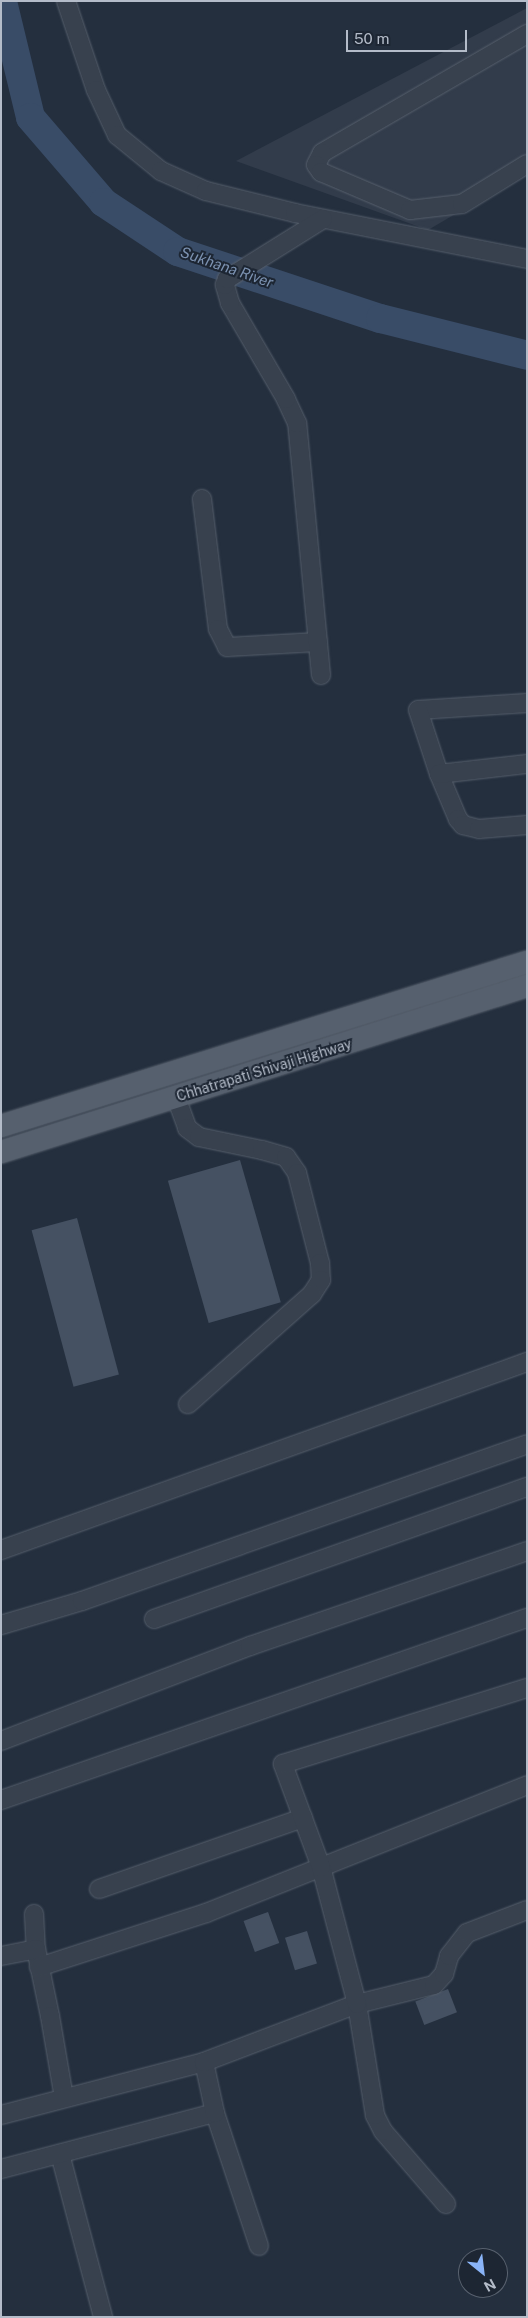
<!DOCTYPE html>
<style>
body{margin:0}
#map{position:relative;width:528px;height:2318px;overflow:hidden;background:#242f3e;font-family:"Public Sans",sans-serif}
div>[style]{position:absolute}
.airport>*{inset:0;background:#323c4b}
.river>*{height:29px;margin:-14.5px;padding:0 14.5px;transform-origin:14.5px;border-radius:14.5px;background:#394c67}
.building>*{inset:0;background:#455162;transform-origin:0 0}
.roads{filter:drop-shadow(0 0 1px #565f6c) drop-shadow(0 0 1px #565f6c)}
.minor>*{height:18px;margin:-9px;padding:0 9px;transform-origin:9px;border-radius:9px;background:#38414e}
.major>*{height:22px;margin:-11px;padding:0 11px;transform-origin:11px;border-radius:11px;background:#56606e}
span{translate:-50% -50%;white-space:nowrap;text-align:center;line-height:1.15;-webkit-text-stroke:4px #1d2633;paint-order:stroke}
.street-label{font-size:14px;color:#b4bcc9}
.water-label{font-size:15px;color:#7c92b1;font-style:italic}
.frame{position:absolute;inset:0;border:2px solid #b4bcc9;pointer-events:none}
.north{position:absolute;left:458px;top:2248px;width:50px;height:50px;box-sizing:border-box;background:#1d2633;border:1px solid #59626f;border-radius:50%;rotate:151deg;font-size:14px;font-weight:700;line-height:20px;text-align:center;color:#b4bcc9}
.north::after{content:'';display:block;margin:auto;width:18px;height:22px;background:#8ab4f8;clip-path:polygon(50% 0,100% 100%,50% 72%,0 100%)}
.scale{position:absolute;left:346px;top:30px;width:121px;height:22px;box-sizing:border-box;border:2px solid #b4bcc9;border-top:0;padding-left:6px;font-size:15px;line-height:18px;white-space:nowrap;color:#b4bcc9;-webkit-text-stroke:4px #1d2633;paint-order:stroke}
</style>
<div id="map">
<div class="airport">
<i style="clip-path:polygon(527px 8px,527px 172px,428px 230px,236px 161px)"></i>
</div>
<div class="river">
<i style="left:2px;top:1px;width:119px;rotate:76.4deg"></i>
<i style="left:30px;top:117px;width:112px;rotate:49.3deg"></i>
<i style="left:103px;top:202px;width:89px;rotate:33.5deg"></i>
<i style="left:177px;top:251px;width:214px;rotate:18.3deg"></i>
<i style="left:380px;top:318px;width:152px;rotate:14.1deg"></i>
</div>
<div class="building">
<i style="left:240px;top:1160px;width:148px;height:75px;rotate:74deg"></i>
<i style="left:77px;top:1218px;width:162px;height:47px;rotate:75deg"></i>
<i style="left:268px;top:1912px;width:33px;height:26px;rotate:70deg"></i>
<i style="left:307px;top:1931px;width:34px;height:23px;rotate:73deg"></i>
<i style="left:448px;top:1989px;width:25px;height:35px;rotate:69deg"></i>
</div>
<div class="roads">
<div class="minor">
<i style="left:66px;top:1px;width:94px;rotate:71.4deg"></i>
<i style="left:96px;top:90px;width:50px;rotate:65deg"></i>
<i style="left:117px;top:135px;width:57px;rotate:39.3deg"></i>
<i style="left:161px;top:171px;width:49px;rotate:24deg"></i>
<i style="left:206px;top:191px;width:92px;rotate:13.9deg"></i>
<i style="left:295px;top:213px;width:237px;rotate:11.2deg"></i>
<i style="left:527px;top:34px;width:237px;rotate:149.9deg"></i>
<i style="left:322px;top:153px;width:13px;rotate:117deg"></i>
<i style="left:316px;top:165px;width:9px;rotate:54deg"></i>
<i style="left:321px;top:172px;width:97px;rotate:23.1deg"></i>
<i style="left:410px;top:210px;width:52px;rotate:-6.6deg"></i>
<i style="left:462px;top:204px;width:76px;rotate:-31.6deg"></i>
<i style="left:202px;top:499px;width:131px;rotate:83deg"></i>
<i style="left:218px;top:629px;width:20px;rotate:63deg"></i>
<i style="left:227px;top:647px;width:91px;rotate:-3.1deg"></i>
<i style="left:321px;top:675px;width:253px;rotate:-95.4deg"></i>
<i style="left:297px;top:423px;width:26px;rotate:-115deg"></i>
<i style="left:286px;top:399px;width:111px;rotate:-120.3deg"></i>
<i style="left:230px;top:303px;width:19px;rotate:-106deg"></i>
<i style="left:225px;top:285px;width:6px;rotate:-72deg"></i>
<i style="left:227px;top:279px;width:113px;rotate:-32deg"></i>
<i style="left:527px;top:703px;width:109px;rotate:176.3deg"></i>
<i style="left:418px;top:710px;width:67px;rotate:71.8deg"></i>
<i style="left:439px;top:774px;width:49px;rotate:67.1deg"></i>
<i style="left:458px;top:819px;width:8px;rotate:50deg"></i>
<i style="left:463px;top:825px;width:16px;rotate:14deg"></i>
<i style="left:479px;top:829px;width:48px;rotate:-4.8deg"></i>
<i style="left:439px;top:774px;width:89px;rotate:-6.5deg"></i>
<i style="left:176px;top:1097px;width:33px;rotate:70deg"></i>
<i style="left:187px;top:1128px;width:15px;rotate:37deg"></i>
<i style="left:199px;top:1137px;width:64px;rotate:11.7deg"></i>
<i style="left:262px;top:1150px;width:25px;rotate:16deg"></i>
<i style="left:286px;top:1157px;width:19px;rotate:55deg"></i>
<i style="left:297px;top:1173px;width:93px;rotate:75.7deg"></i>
<i style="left:320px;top:1263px;width:17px;rotate:87deg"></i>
<i style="left:321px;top:1280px;width:17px;rotate:123deg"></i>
<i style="left:312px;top:1294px;width:166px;rotate:138.4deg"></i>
<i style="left:1px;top:1550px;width:559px;rotate:-19.67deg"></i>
<i style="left:154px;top:1619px;width:396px;rotate:-19.5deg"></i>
<i style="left:1px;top:1625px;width:84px;rotate:-16.5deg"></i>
<i style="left:82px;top:1601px;width:472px;rotate:-19.4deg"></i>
<i style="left:1px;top:1741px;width:267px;rotate:-20.9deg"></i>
<i style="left:250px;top:1646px;width:293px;rotate:-18.9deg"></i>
<i style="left:1px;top:1800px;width:557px;rotate:-19.09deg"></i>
<i style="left:99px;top:1889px;width:216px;rotate:-19.2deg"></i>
<i style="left:34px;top:1914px;width:35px;rotate:87deg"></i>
<i style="left:36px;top:1949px;width:68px;rotate:78.2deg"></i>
<i style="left:50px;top:2016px;width:83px;rotate:80.3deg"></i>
<i style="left:1px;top:1956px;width:36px;rotate:-11deg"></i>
<i style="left:39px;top:1967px;width:176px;rotate:-17.9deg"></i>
<i style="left:206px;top:1913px;width:346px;rotate:-21.7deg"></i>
<i style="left:215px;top:2113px;width:140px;rotate:71.7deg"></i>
<i style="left:1px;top:2115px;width:210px;rotate:-14.6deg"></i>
<i style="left:60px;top:2154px;width:169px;rotate:75.2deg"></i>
<i style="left:1px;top:2169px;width:221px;rotate:-14.7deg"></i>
<i style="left:215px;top:2113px;width:52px;rotate:-102.2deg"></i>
<i style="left:204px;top:2062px;width:164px;rotate:-20.8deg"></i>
<i style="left:357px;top:2004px;width:79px;rotate:-13.9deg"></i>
<i style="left:434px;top:1985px;width:15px;rotate:-48deg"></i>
<i style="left:444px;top:1974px;width:19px;rotate:-74deg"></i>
<i style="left:449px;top:1956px;width:29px;rotate:-52deg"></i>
<i style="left:467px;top:1933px;width:64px;rotate:-21deg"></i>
<i style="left:446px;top:2204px;width:96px;rotate:-130.8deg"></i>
<i style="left:383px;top:2131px;width:18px;rotate:-117deg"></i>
<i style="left:375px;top:2115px;width:112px;rotate:-99.2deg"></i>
<i style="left:357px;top:2004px;width:142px;rotate:-104.7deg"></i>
<i style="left:321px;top:1867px;width:110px;rotate:-110.3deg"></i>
<i style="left:283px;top:1764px;width:256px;rotate:-17.3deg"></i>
</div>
<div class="major">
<i style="left:1px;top:1126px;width:551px;rotate:-17.32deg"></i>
<i style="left:1px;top:1152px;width:552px;rotate:-17.52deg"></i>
</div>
</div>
<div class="street-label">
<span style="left:264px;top:1070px;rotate:-17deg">Chhatrapati Shivaji Highway</span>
</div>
<div class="water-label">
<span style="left:227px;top:267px;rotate:19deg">Sukhana River</span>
</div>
<div class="frame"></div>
<div class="north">N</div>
<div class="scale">50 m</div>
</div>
